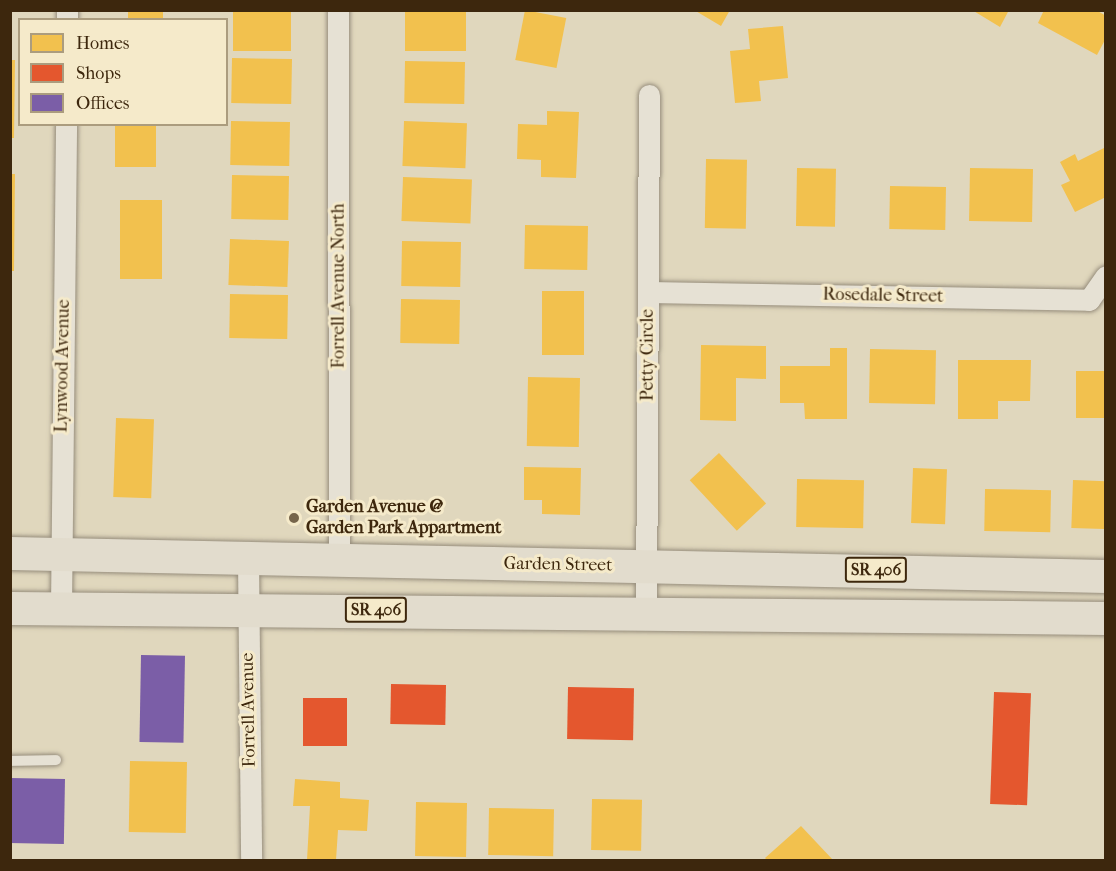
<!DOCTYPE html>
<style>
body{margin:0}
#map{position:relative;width:1116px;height:871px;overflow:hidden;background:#e0d7bd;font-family:"IM FELL French Canon",serif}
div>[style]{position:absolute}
.homes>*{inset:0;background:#f2c14e;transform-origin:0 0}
.shops>*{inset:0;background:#e4572e;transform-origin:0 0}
.offices>*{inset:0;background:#7b5ea7;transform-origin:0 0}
.roads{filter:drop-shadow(0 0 2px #968d7c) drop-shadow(0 0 2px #968d7c)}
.service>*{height:10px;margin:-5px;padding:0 5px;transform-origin:5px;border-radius:5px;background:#e6e1d4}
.minor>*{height:21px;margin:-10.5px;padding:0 10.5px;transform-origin:10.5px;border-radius:10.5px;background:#e6e1d4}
.primary>*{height:33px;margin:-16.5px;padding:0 16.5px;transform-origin:16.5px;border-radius:16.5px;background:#e2dccd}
.dots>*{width:16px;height:16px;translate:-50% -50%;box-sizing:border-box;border:3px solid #f5eaca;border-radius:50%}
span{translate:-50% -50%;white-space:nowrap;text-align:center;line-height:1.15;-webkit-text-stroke:6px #f5eaca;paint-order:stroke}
.shield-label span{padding:2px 4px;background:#f5eaca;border:2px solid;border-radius:4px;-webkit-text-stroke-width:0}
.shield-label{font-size:16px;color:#3d270d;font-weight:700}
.street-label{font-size:18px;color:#3d270d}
.poi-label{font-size:18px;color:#3d270d;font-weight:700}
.left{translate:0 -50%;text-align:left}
.frame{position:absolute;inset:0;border:12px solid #3d270d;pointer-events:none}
.legend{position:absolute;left:18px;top:18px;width:210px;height:108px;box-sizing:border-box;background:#f5eaca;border:2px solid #ab9c7e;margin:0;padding:8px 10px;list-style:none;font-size:18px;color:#3d270d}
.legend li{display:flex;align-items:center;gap:12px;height:30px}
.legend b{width:30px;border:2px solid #ab9c7e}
</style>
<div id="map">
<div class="homes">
<i style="left:128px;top:10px;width:35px;height:10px"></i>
<i style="left:233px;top:10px;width:58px;height:41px"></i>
<i style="left:405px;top:10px;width:61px;height:41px"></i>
<i style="left:525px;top:10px;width:42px;height:51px;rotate:11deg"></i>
<i style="clip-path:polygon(694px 10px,730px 10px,721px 26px)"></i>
<i style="clip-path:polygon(972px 10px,1009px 10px,1000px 27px)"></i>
<i style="clip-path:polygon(1044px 10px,1096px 10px,1106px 16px,1106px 38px,1097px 55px,1038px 23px)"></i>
<i style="clip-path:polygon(783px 26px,788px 78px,759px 81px,761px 101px,735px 103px,730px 51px,750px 49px,748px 29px)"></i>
<i style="left:232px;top:58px;width:60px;height:45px;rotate:1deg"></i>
<i style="clip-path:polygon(10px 60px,15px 60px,14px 138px,10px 138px)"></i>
<i style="left:405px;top:61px;width:60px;height:42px;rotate:1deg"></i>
<i style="clip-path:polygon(547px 111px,579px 112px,576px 178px,541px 177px,541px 160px,517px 159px,518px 124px,547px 125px)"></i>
<i style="left:231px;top:121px;width:59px;height:44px;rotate:1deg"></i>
<i style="left:404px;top:121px;width:63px;height:45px;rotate:2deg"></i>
<i style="left:115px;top:124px;width:41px;height:43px"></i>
<i style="clip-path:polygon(1106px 147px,1106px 197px,1075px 212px,1061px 185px,1070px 181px,1060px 162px,1075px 154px,1078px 161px)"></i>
<i style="left:706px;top:159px;width:41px;height:69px;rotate:1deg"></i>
<i style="left:797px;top:168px;width:39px;height:58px;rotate:1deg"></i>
<i style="left:970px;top:168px;width:63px;height:53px;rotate:1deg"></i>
<i style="clip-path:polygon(10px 174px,15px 174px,14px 271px,10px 271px)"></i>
<i style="left:232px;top:175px;width:57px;height:44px;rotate:1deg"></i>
<i style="left:403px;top:177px;width:69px;height:44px;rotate:2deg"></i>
<i style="left:890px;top:186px;width:56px;height:43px;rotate:1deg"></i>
<i style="left:120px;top:200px;width:42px;height:79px"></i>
<i style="left:525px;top:225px;width:63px;height:44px;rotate:1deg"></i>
<i style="left:230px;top:239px;width:59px;height:46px;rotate:2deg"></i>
<i style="left:402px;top:241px;width:59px;height:45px;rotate:1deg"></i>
<i style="left:542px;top:291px;width:42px;height:64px"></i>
<i style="left:230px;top:294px;width:58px;height:44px;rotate:1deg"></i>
<i style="left:401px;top:299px;width:59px;height:44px;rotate:1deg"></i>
<i style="clip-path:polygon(701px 345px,766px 346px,766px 379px,736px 378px,736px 421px,700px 420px)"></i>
<i style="clip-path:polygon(830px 348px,847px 348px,847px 419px,805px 419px,804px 403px,780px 403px,780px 366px,830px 366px)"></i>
<i style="left:870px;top:349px;width:66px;height:54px;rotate:1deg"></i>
<i style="clip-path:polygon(958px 360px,1031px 360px,1030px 401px,998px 401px,998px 419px,958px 419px)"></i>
<i style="left:1076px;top:371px;width:30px;height:47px"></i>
<i style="left:528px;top:377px;width:52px;height:69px;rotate:1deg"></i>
<i style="left:116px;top:418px;width:38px;height:79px;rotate:2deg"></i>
<i style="left:719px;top:453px;width:69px;height:40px;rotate:47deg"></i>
<i style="clip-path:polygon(524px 467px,581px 468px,580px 515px,542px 514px,542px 500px,524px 500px)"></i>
<i style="left:913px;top:468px;width:34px;height:55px;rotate:2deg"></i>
<i style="left:797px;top:479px;width:67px;height:48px;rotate:1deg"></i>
<i style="left:1073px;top:480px;width:33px;height:48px;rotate:2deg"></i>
<i style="left:985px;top:489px;width:66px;height:42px;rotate:1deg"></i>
<i style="left:130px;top:761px;width:57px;height:71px;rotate:1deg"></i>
<i style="clip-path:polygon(295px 779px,340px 782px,340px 798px,369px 800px,367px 831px,338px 830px,336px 860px,307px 860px,310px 806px,293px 806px)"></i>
<i style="left:592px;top:799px;width:50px;height:51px;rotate:1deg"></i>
<i style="left:416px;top:802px;width:51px;height:54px;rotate:1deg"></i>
<i style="left:489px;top:808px;width:65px;height:47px;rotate:1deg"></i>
<i style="clip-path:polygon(801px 826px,833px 860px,767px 860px,765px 858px)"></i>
</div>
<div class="shops">
<i style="left:391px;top:684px;width:55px;height:40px;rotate:1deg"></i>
<i style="left:568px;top:687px;width:66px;height:52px;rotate:1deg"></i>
<i style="left:994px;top:692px;width:37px;height:112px;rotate:2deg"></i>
<i style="left:303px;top:698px;width:44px;height:48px"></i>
</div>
<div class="offices">
<i style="left:141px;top:655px;width:44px;height:87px;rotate:1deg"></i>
<i style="left:10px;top:778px;width:55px;height:65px;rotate:1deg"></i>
</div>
<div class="roads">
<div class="service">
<i style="left:10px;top:761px;width:46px;rotate:-1.2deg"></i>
</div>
<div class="minor">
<i style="left:338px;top:10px;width:552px;rotate:89.9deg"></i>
<i style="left:67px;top:20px;width:10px;rotate:-90deg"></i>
<i style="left:648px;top:292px;width:441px;rotate:1deg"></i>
<i style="left:1089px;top:300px;width:29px;rotate:-55deg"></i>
<i style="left:248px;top:560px;width:300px;rotate:89.4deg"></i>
<i style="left:61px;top:608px;width:484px;rotate:-89.4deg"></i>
<i style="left:646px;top:614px;width:519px;rotate:-89.67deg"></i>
</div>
<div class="primary">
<i style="left:10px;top:553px;width:1096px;rotate:1.2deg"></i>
<i style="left:10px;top:608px;width:1096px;rotate:0.52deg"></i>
</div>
</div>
<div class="dots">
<i style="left:294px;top:518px;background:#76654b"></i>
</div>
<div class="shield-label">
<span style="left:876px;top:570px">SR 406</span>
<span style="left:376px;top:610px">SR 406</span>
</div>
<div class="street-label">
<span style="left:339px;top:286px;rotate:-90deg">Forrell Avenue North</span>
<span style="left:883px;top:296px;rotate:1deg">Rosedale Street</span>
<span style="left:648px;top:355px;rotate:-90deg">Petty Circle</span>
<span style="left:63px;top:366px;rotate:-89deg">Lynwood Avenue</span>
<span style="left:558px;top:565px;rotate:1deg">Garden Street</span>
<span style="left:249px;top:710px;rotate:-91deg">Forrell Avenue</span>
</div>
<div class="poi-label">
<span class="left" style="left:306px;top:518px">Garden Avenue @<br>Garden Park Appartment</span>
</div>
<div class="frame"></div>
<ul class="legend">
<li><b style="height:16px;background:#f2c14e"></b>Homes</li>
<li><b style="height:16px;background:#e4572e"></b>Shops</li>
<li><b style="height:16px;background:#7b5ea7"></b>Offices</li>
</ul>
</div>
